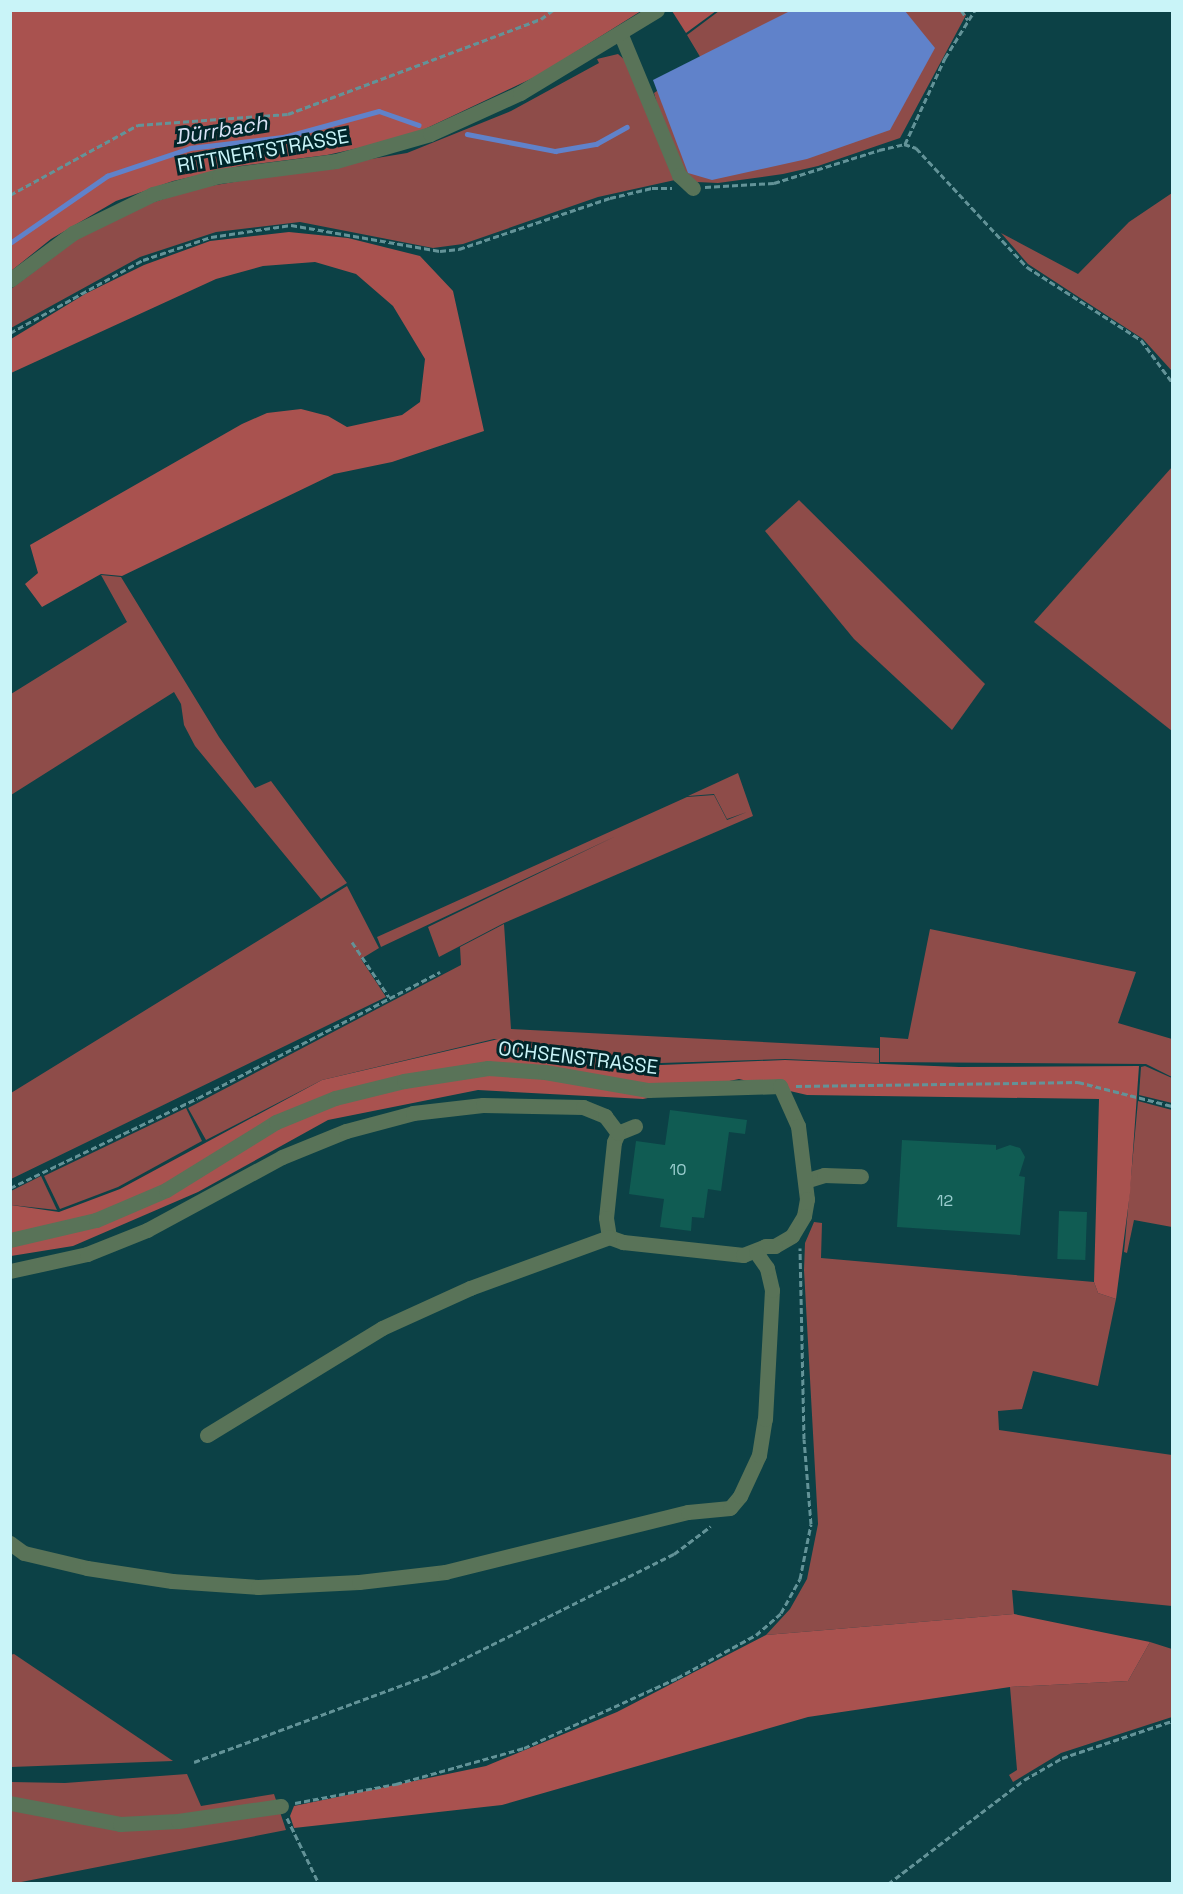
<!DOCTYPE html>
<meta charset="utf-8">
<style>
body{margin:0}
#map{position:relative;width:1183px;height:1894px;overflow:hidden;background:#0c4146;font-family:"Space Grotesk",sans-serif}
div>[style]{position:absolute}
.green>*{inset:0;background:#8e4c49}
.forest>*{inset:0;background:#a9524f}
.water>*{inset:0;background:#6082ca}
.stream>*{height:4.5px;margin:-2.25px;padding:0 2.25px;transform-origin:2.25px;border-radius:2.25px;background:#6082ca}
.building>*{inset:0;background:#105c53;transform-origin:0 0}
.path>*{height:3px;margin-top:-1.5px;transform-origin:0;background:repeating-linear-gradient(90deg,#639398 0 6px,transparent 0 9px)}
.minor>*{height:15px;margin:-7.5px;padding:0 7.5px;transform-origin:7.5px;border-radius:7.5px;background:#597358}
span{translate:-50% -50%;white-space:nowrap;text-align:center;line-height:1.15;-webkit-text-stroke:6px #00262a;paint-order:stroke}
.number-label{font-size:16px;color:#9bcecf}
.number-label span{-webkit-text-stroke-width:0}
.street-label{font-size:20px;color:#c9f4f8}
.water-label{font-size:21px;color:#d8e2f6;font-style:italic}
.frame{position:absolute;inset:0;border:12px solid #c9f4f8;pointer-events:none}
</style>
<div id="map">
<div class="green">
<i style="clip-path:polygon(963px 10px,966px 15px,900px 138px,818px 166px,783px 174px,718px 183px,697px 182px,685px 176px,665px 132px,654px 93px,702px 60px,687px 35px,719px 11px)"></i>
<i style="clip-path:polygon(618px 54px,627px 62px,675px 180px,598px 197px,463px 244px,433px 248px,300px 222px,216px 232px,140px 257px,11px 328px,11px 289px,80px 237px,151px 203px,198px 188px,407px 153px,511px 111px,599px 63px,597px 59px)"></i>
<i style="clip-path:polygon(1172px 193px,1172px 371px,1143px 339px,1028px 264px,1001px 233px,1078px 274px,1129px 222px)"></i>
<i style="clip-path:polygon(1172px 467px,1172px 731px,1034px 622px)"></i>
<i style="clip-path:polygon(799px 500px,985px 684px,952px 730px,854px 639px,765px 531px)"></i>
<i style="clip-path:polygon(101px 575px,121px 577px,219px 737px,255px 788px,271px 781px,347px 883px,321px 899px,195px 746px,184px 725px,181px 704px,174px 692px,11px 795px,11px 694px,127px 622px)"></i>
<i style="clip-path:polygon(738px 773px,753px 816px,504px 923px,439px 957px,428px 927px,616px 836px,381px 947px,377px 937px,687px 797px,714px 795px,727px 820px,747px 812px,727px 819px,714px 794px,688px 796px)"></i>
<i style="clip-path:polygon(347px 886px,379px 948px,361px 959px,386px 997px,11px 1179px,11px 1093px)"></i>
<i style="clip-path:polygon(504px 924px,511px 1029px,879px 1048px,879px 1063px,785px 1059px,661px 1063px,494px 1039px,322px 1080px,206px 1140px,188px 1108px,461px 965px,460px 947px)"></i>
<i style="clip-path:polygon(930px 929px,1136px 972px,1118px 1023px,1172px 1039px,1172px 1077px,1146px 1064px,880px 1062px,880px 1037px,908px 1039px)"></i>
<i style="clip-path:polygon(1145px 1066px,1172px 1078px,1172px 1103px,1139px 1095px,1141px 1067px)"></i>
<i style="clip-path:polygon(1138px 1101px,1172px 1110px,1172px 1227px,1134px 1220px,1127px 1253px,1124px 1252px)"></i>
<i style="clip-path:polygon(186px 1108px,202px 1141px,118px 1187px,60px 1209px,44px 1176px)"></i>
<i style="clip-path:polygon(41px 1176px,57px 1210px,11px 1205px,11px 1191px)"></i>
<i style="clip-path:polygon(814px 1222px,822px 1223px,821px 1258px,1094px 1282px,1098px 1293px,1116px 1299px,1098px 1386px,1033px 1371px,1022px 1409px,998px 1411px,999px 1430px,1172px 1455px,1172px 1606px,1012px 1590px,1014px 1614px,766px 1635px,790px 1609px,807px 1579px,818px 1524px,804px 1270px,805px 1243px)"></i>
<i style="clip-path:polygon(1150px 1642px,1172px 1649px,1172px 1717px,1061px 1753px,1013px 1782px,1009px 1775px,1017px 1770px,1010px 1687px,1128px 1681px)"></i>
<i style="clip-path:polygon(14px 1654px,173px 1761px,11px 1767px,10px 1655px)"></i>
<i style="clip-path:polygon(187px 1774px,201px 1806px,274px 1794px,286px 1830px,11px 1884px,11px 1782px,65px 1783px)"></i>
</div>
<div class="forest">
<i style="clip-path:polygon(11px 11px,641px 11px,539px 75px,408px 137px,327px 155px,240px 166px,173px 181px,116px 201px,51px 239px,11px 271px)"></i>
<i style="clip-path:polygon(672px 11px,716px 11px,686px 33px)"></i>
<i style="clip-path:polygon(289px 232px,348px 238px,420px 256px,453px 291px,484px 431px,392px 462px,334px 474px,122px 576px,101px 574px,42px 607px,25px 584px,38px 573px,30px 545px,242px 424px,267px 413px,301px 409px,328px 416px,347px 427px,402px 415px,420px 402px,425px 359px,393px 306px,356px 274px,315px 262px,263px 266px,216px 279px,11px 373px,11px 339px,85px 294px,144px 265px,210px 241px)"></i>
<i style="clip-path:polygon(503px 1038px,661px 1065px,785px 1060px,959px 1067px,1139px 1066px,1130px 1193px,1116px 1299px,1098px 1293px,1094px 1282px,1099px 1099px,807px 1095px,739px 1079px,643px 1099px,478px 1090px,328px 1120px,198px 1192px,73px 1246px,11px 1256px,11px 1205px,59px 1212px,120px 1189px,322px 1080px)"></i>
<i style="clip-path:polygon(1014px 1614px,1150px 1642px,1128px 1681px,1010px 1687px,808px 1717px,502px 1805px,294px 1828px,290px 1816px,294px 1806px,486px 1766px,617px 1712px,766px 1635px)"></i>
</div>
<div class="water">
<i style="clip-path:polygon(790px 11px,905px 11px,935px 48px,890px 130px,807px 159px,712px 180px,688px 173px,653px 80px)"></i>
</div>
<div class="stream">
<i style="left:467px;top:134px;width:90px;rotate:10.9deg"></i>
<i style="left:555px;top:151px;width:42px;rotate:-9.7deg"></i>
<i style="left:596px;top:144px;width:35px;rotate:-29deg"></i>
<i style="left:10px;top:243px;width:118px;rotate:-34.6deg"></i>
<i style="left:107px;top:176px;width:88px;rotate:-18.6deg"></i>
<i style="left:190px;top:148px;width:95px;rotate:-6.7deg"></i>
<i style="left:284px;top:137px;width:98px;rotate:-15.3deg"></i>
<i style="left:379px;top:111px;width:42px;rotate:19.3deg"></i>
</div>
<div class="building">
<i style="clip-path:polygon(670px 1110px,747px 1120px,745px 1134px,729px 1132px,721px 1191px,708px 1189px,704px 1218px,692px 1217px,691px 1231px,660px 1227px,664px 1199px,629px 1194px,636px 1141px,665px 1145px)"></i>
<i style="clip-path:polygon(902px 1140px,996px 1145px,996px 1150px,1010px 1145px,1020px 1148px,1025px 1157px,1019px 1176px,1025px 1177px,1020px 1235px,897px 1227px)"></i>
<i style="left:1059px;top:1211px;width:28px;height:48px;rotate:2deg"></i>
</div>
<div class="path">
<i style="left:961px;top:10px;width:12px;rotate:55deg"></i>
<i style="left:905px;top:144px;width:95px;rotate:-65.1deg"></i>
<i style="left:945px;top:58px;width:57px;rotate:-58deg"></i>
<i style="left:705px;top:187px;width:69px;rotate:-3.3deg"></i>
<i style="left:774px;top:183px;width:110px;rotate:-17.4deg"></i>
<i style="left:879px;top:150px;width:26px;rotate:-13deg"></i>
<i style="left:904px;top:144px;width:13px;rotate:18deg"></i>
<i style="left:916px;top:148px;width:163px;rotate:47deg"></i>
<i style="left:1027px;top:267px;width:135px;rotate:32.6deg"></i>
<i style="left:1141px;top:340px;width:52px;rotate:53.6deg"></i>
<i style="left:10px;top:195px;width:146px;rotate:-28.7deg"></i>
<i style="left:138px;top:125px;width:150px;rotate:-4.2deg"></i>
<i style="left:288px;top:114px;width:270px;rotate:-20.6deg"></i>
<i style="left:541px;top:19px;width:15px;rotate:-37deg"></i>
<i style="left:10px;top:333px;width:152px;rotate:-28.8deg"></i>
<i style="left:143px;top:260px;width:72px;rotate:-18.7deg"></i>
<i style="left:211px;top:237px;width:81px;rotate:-8.5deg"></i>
<i style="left:291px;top:225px;width:151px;rotate:9.9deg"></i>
<i style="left:440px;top:251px;width:19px;rotate:-6deg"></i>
<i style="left:459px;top:249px;width:159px;rotate:-18.7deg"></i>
<i style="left:610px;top:198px;width:43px;rotate:-13.4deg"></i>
<i style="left:652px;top:188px;width:20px"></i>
<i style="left:352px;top:942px;width:66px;rotate:56.1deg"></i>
<i style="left:796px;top:1086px;width:282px;rotate:-0.8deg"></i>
<i style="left:1078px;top:1082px;width:97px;rotate:14.3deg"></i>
<i style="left:10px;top:1188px;width:208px;rotate:-25.6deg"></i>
<i style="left:198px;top:1098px;width:273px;rotate:-27.5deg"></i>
<i style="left:194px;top:1762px;width:257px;rotate:-20.3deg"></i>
<i style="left:435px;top:1673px;width:267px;rotate:-26.5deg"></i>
<i style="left:674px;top:1554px;width:46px;rotate:-37.1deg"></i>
<i style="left:295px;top:1803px;width:103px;rotate:-10.7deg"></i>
<i style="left:396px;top:1784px;width:133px;rotate:-15.7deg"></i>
<i style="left:524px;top:1748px;width:168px;rotate:-24.6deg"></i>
<i style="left:677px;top:1678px;width:90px;rotate:-28.6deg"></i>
<i style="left:756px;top:1635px;width:33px;rotate:-41deg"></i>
<i style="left:781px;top:1613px;width:39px;rotate:-61deg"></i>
<i style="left:800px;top:1579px;width:56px;rotate:-78.7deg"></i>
<i style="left:811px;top:1524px;width:85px;rotate:-94.7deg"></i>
<i style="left:804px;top:1439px;width:191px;rotate:-91.2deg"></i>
<i style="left:287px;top:1818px;width:73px;rotate:64.1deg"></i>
<i style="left:888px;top:1884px;width:171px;rotate:-37.4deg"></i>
<i style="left:1024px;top:1780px;width:44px;rotate:-30.1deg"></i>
<i style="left:1062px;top:1758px;width:116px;rotate:-18.6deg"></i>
</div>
<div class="minor">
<i style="left:621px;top:35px;width:152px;rotate:67.5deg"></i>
<i style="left:679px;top:175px;width:19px;rotate:43deg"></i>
<i style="left:10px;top:280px;width:79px;rotate:-36.7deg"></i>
<i style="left:73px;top:233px;width:89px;rotate:-26deg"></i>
<i style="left:153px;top:194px;width:68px;rotate:-15.3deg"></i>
<i style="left:219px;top:176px;width:118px;rotate:-7.3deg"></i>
<i style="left:336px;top:161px;width:98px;rotate:-16deg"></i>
<i style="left:430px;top:134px;width:99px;rotate:-24.5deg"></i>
<i style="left:520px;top:93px;width:160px;rotate:-31.2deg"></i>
<i style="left:635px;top:1126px;width:18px;rotate:158deg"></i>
<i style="left:618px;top:1133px;width:10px;rotate:114deg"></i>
<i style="left:614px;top:1142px;width:76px;rotate:96deg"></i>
<i style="left:606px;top:1218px;width:19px;rotate:81deg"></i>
<i style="left:609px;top:1237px;width:15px;rotate:20deg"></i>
<i style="left:623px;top:1242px;width:121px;rotate:6.2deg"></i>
<i style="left:743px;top:1255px;width:22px;rotate:-21deg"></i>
<i style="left:808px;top:1180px;width:17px;rotate:-17deg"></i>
<i style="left:824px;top:1175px;width:37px;rotate:2deg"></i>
<i style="left:10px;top:1240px;width:88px;rotate:-13.1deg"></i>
<i style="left:96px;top:1220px;width:76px;rotate:-23.2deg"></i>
<i style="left:166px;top:1190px;width:129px;rotate:-31.7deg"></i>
<i style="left:276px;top:1122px;width:64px;rotate:-22.1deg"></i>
<i style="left:335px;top:1098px;width:71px;rotate:-13.8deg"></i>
<i style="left:404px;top:1081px;width:85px;rotate:-8.8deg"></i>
<i style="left:488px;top:1068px;width:57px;rotate:4deg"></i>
<i style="left:545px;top:1072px;width:105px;rotate:9.9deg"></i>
<i style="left:648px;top:1090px;width:132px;rotate:-1.7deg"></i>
<i style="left:780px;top:1086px;width:44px;rotate:65.8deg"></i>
<i style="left:798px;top:1126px;width:74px;rotate:83deg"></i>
<i style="left:807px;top:1199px;width:17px;rotate:100deg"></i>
<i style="left:804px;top:1216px;width:23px;rotate:121deg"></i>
<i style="left:792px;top:1236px;width:20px;rotate:150deg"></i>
<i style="left:775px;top:1246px;width:10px;rotate:180deg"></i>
<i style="left:10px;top:1271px;width:79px;rotate:-12.4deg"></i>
<i style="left:87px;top:1254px;width:65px;rotate:-21.8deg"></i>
<i style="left:147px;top:1230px;width:153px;rotate:-28.4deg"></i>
<i style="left:282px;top:1157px;width:69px;rotate:-22.1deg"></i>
<i style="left:346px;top:1131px;width:69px;rotate:-15deg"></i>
<i style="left:413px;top:1113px;width:70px;rotate:-6.5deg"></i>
<i style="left:483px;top:1105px;width:100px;rotate:1.1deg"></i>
<i style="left:583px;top:1107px;width:24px;rotate:22deg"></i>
<i style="left:605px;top:1116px;width:21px;rotate:53deg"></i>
<i style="left:207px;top:1435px;width:205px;rotate:-31.4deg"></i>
<i style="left:382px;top:1328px;width:97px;rotate:-24.4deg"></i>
<i style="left:470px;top:1288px;width:148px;rotate:-20.1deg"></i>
<i style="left:10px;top:1543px;width:17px;rotate:36deg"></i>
<i style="left:24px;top:1553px;width:65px;rotate:13.4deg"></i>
<i style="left:87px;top:1568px;width:86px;rotate:8.7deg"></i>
<i style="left:172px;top:1581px;width:86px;rotate:4deg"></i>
<i style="left:258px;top:1587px;width:101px;rotate:-2.8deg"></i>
<i style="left:359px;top:1582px;width:87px;rotate:-6.6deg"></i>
<i style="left:445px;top:1572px;width:250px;rotate:-13.9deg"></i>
<i style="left:688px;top:1512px;width:42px;rotate:-5.4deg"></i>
<i style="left:730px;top:1508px;width:16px;rotate:-50deg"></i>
<i style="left:740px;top:1496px;width:45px;rotate:-65.1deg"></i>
<i style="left:759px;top:1455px;width:36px;rotate:-81deg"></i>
<i style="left:765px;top:1419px;width:129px;rotate:-86.9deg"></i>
<i style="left:772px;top:1290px;width:23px;rotate:-103deg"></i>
<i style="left:767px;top:1268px;width:19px;rotate:-125deg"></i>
<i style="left:10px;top:1803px;width:112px;rotate:10.8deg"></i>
<i style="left:120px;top:1824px;width:58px;rotate:-3deg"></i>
<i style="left:178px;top:1821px;width:104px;rotate:-8.3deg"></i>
</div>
<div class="number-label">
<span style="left:678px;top:1170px">10</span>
<span style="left:945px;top:1201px">12</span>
</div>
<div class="street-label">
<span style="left:263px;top:151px;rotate:-10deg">RITTNERTSTRASSE</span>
<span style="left:578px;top:1058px;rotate:7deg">OCHSENSTRASSE</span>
</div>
<div class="water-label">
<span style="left:221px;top:130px;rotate:-9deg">Dürrbach</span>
</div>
<div class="frame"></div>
</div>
